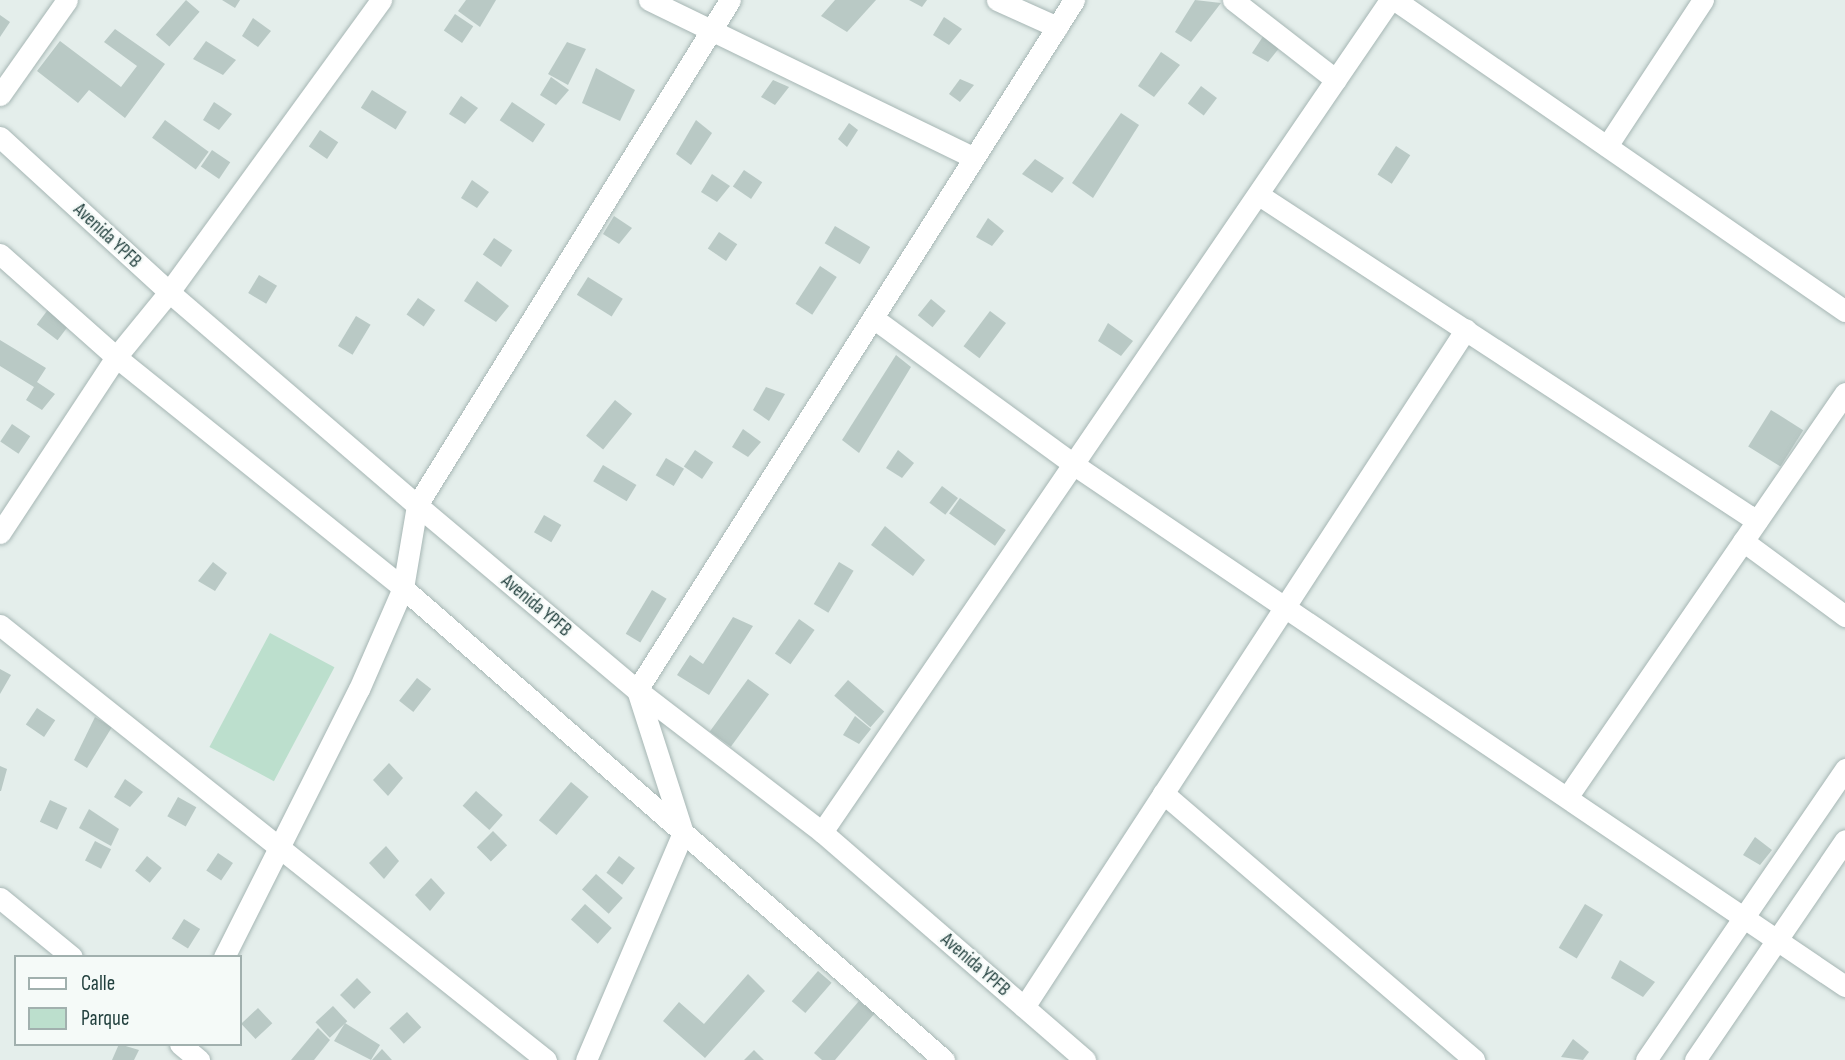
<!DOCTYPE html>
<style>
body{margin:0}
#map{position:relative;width:1845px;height:1060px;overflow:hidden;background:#e4eeeb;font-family:"Sofia Sans Condensed",sans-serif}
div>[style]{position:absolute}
.green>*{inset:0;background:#bcdfcd;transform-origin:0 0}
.building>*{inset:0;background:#b9c9c5;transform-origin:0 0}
.roads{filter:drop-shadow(0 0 2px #a6b6b4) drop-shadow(0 0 2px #a6b6b4)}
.street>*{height:21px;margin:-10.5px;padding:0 10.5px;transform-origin:10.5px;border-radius:10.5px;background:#fff}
.secondary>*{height:21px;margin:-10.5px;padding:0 10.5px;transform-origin:10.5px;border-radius:10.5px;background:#fff}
span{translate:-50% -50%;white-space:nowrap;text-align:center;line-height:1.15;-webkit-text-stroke:5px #f5faf8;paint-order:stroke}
.street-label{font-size:19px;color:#22403e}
.legend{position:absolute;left:14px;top:955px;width:228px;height:91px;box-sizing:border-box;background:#f5faf8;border:2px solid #a1b0ae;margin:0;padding:9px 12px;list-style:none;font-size:21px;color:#22403e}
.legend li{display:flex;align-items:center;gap:14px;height:35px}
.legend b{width:35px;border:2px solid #a1b0ae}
</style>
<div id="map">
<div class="green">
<i style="left:270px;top:633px;width:73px;height:129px;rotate:28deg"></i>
</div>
<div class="building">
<i style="left:186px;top:0;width:18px;height:46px;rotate:41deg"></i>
<i style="clip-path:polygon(222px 0,240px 0,235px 8px)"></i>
<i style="clip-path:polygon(466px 0,496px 0,480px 27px,458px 11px)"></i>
<i style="clip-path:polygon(835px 0,876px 0,847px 32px,821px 16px)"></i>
<i style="clip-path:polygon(909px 0,927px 0,922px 7px)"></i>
<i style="clip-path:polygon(1195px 0,1221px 3px,1191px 42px,1175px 32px)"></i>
<i style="left:455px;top:14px;width:22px;height:20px;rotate:34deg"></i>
<i style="clip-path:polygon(0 15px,10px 22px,0 37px)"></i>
<i style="clip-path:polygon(944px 17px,962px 29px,949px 45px,933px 35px)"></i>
<i style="clip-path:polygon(253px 18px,271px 31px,258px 47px,242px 36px)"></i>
<i style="clip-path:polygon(115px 29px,165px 64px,125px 118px,89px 90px,78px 103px,37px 71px,60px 41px,121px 87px,137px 66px,104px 42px)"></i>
<i style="clip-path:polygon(1264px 35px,1280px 47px,1268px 62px,1252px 53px)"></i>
<i style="clip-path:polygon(206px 41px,236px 60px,223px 75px,193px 59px)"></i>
<i style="clip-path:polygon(567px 42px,586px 49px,568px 85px,548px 74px)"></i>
<i style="clip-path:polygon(1161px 52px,1180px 65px,1154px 97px,1138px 86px)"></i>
<i style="clip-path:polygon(596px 68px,635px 90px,620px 121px,582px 103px)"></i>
<i style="clip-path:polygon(551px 77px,569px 90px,556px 105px,540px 95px)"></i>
<i style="clip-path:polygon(960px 79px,974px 85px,960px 102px,949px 94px)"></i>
<i style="clip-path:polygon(773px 80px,789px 87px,775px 105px,761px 97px)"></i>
<i style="left:1201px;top:86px;width:20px;height:22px;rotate:37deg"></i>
<i style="left:372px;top:90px;width:41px;height:21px;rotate:32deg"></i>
<i style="clip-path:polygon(461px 96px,478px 108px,465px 124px,449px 114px)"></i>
<i style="clip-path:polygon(214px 102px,232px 114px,219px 130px,203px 120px)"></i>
<i style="left:512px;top:102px;width:40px;height:22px;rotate:34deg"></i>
<i style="clip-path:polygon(1121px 113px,1139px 125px,1093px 198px,1072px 183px)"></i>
<i style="left:165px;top:120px;width:54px;height:22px;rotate:36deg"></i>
<i style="clip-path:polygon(696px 120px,712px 133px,691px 165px,676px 154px)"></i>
<i style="clip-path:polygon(849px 123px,858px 130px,847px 147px,838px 139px)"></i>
<i style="left:320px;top:130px;width:22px;height:20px;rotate:34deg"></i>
<i style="left:1396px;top:146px;width:17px;height:34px;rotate:33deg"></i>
<i style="left:212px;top:150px;width:22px;height:20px;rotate:34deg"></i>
<i style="clip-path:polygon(1035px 159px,1064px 178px,1052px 193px,1022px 174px)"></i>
<i style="left:744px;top:170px;width:22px;height:20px;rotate:34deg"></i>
<i style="clip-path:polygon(712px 174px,730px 186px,717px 202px,701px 192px)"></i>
<i style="clip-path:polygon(472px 180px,489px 192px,477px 208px,461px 198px)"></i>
<i style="clip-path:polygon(614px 216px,632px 228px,619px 244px,603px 234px)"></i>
<i style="clip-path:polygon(988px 218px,1004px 231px,992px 246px,976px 237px)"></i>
<i style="left:835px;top:226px;width:41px;height:20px;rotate:31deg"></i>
<i style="left:719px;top:232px;width:22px;height:20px;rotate:34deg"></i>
<i style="left:494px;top:238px;width:22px;height:20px;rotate:34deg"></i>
<i style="left:820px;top:266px;width:20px;height:45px;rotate:33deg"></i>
<i style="left:259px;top:275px;width:21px;height:21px;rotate:31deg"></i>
<i style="left:588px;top:277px;width:41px;height:21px;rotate:32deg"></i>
<i style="clip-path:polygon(477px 281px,509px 306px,496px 322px,464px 301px)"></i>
<i style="left:418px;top:298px;width:21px;height:20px;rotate:35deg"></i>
<i style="left:931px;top:299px;width:19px;height:21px;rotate:39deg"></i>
<i style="left:50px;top:307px;width:26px;height:22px;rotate:37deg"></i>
<i style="left:990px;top:311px;width:20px;height:44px;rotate:37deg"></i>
<i style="left:356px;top:316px;width:17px;height:35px;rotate:31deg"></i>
<i style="clip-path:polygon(1108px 323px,1133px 341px,1121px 356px,1098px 341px)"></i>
<i style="clip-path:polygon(0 340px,46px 368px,37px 382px,55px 394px,42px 410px,26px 400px,34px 387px,0 366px)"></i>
<i style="clip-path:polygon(896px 355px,911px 367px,859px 453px,842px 440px)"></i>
<i style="clip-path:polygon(766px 387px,785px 394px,769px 421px,753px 410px)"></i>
<i style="left:615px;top:400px;width:22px;height:46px;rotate:39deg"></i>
<i style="left:1771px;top:410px;width:38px;height:43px;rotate:32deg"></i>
<i style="left:12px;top:424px;width:22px;height:21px;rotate:34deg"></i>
<i style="clip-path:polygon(743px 429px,761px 442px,748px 457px,732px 447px)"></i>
<i style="left:695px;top:450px;width:22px;height:20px;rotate:34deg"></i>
<i style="clip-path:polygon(898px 450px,914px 463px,902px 478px,886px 468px)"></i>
<i style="left:666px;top:458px;width:21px;height:20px;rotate:31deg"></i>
<i style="left:603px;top:465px;width:39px;height:19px;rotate:31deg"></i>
<i style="left:942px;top:486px;width:20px;height:21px;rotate:37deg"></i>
<i style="left:960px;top:498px;width:56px;height:19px;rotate:35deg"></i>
<i style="left:544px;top:515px;width:20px;height:20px;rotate:30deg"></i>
<i style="clip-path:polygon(885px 526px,925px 560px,913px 576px,871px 545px)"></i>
<i style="clip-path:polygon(213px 562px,227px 573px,215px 591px,198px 581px)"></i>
<i style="left:839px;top:562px;width:17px;height:49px;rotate:31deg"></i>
<i style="left:652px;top:590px;width:17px;height:51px;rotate:31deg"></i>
<i style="clip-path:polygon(733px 617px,753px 626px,709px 695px,677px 675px,690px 655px,703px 664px)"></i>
<i style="left:799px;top:619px;width:19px;height:42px;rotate:35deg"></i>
<i style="clip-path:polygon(0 669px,11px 675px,0 694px)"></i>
<i style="left:417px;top:678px;width:18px;height:29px;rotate:38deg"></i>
<i style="left:748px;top:679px;width:26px;height:65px;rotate:36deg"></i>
<i style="left:848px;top:680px;width:48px;height:21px;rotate:41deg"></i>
<i style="left:37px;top:708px;width:22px;height:20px;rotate:34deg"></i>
<i style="clip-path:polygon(855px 716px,871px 729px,859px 744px,843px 735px)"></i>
<i style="clip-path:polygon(95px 717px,112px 727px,87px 768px,74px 760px)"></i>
<i style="clip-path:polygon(389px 763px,403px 778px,388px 796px,373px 780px)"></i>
<i style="clip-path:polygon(0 766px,7px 769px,1px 791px,0 791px)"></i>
<i style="clip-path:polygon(125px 779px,143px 792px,130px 807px,114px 797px)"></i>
<i style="left:571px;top:782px;width:23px;height:50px;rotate:40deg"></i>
<i style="left:476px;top:791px;width:36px;height:20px;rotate:42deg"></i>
<i style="left:178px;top:797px;width:21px;height:22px;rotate:29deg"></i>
<i style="left:50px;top:800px;width:19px;height:24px;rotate:25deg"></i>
<i style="clip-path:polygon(89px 809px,119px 829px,111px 846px,79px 828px)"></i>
<i style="left:493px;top:831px;width:20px;height:23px;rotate:45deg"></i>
<i style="clip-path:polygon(1755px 837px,1772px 850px,1760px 865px,1743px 855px)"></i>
<i style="left:95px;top:841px;width:18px;height:22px;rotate:27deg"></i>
<i style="clip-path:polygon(386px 846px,399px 861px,384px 879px,369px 863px)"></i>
<i style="left:218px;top:853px;width:18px;height:21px;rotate:34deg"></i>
<i style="left:147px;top:856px;width:19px;height:19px;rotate:39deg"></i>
<i style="left:619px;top:856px;width:20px;height:21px;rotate:37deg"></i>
<i style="left:596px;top:874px;width:36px;height:21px;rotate:42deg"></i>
<i style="clip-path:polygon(431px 878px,445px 893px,430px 911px,415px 895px)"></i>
<i style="left:585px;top:904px;width:36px;height:21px;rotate:42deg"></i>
<i style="left:1585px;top:904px;width:21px;height:51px;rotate:31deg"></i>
<i style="left:184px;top:919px;width:19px;height:23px;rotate:32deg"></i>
<i style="clip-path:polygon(1620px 960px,1655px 982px,1643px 997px,1611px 978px)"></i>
<i style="left:818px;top:971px;width:18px;height:40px;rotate:41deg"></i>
<i style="clip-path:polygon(748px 974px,765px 991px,705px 1058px,663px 1021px,679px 1002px,704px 1024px)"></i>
<i style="left:357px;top:978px;width:20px;height:24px;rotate:45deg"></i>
<i style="clip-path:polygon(859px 1001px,875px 1013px,835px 1060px,822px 1060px,814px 1053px)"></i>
<i style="left:333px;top:1006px;width:21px;height:24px;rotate:47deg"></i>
<i style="left:258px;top:1008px;width:21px;height:23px;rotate:47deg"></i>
<i style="left:407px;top:1012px;width:21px;height:24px;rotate:47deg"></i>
<i style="clip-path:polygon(345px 1023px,380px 1045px,371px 1060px,334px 1041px)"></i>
<i style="clip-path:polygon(318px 1028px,330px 1040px,314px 1060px,291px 1060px)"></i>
<i style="clip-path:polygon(1573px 1039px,1589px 1052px,1583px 1060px,1561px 1057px)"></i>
<i style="clip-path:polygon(119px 1044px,139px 1050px,134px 1060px,112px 1060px)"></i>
<i style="clip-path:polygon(382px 1049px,392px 1060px,372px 1060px)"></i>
<i style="clip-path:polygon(754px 1050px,764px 1060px,744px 1060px)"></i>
</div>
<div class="roads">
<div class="street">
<i style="left:649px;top:0;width:361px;rotate:25.9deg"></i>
<i style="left:997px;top:0;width:66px;rotate:24.2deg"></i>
<i style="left:1233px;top:0;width:130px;rotate:37.8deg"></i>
<i style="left:1395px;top:0;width:547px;rotate:34.65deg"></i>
<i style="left:0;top:95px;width:116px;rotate:-54.8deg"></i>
<i style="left:1607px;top:146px;width:175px;rotate:-56.7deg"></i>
<i style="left:1259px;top:195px;width:595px;rotate:33.21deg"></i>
<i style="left:873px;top:318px;width:248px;rotate:36.1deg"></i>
<i style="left:1073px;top:464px;width:932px;rotate:34.07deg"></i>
<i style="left:0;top:533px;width:211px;rotate:-56.6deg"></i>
<i style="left:116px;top:357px;width:84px;rotate:-50.8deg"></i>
<i style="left:169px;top:292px;width:361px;rotate:-54deg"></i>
<i style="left:1743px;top:541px;width:127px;rotate:36.3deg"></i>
<i style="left:0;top:625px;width:698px;rotate:38.54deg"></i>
<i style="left:1163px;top:793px;width:410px;rotate:40.6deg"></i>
<i style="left:1568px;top:796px;width:489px;rotate:-55.5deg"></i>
<i style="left:822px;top:832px;width:1007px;rotate:-55.68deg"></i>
<i style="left:0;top:898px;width:93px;rotate:39.3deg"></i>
<i style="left:224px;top:957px;width:300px;rotate:-63.3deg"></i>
<i style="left:359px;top:689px;width:110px;rotate:-66.5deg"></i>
<i style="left:403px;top:588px;width:84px;rotate:-80.4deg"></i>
<i style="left:417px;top:505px;width:594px;rotate:-58.21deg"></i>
<i style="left:1024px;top:1007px;width:809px;rotate:-56.9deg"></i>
<i style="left:180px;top:1044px;width:25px;rotate:40deg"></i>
<i style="left:586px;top:1060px;width:247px;rotate:-66.9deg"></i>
<i style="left:683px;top:833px;width:150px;rotate:-107.8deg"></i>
<i style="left:637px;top:690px;width:817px;rotate:-57.65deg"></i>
<i style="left:1646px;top:1060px;width:353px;rotate:-55.6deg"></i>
<i style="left:1695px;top:1060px;width:266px;rotate:-55.7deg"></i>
</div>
<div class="secondary">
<i style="left:0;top:137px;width:229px;rotate:42.5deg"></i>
<i style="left:169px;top:292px;width:327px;rotate:40.7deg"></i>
<i style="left:417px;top:505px;width:287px;rotate:40.1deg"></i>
<i style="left:637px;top:690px;width:233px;rotate:37.5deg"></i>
<i style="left:822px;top:832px;width:348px;rotate:40.9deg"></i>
<i style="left:0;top:254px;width:155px;rotate:41.6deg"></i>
<i style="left:116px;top:357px;width:368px;rotate:38.8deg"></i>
<i style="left:403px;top:588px;width:718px;rotate:41.1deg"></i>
</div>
</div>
<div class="street-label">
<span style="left:107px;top:236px;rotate:43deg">Avenida YPFB</span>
<span style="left:536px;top:606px;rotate:40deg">Avenida YPFB</span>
<span style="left:975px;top:965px;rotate:41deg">Avenida YPFB</span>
</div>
<ul class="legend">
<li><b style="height:9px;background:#fff"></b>Calle</li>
<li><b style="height:19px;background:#bcdfcd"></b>Parque</li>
</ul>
</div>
